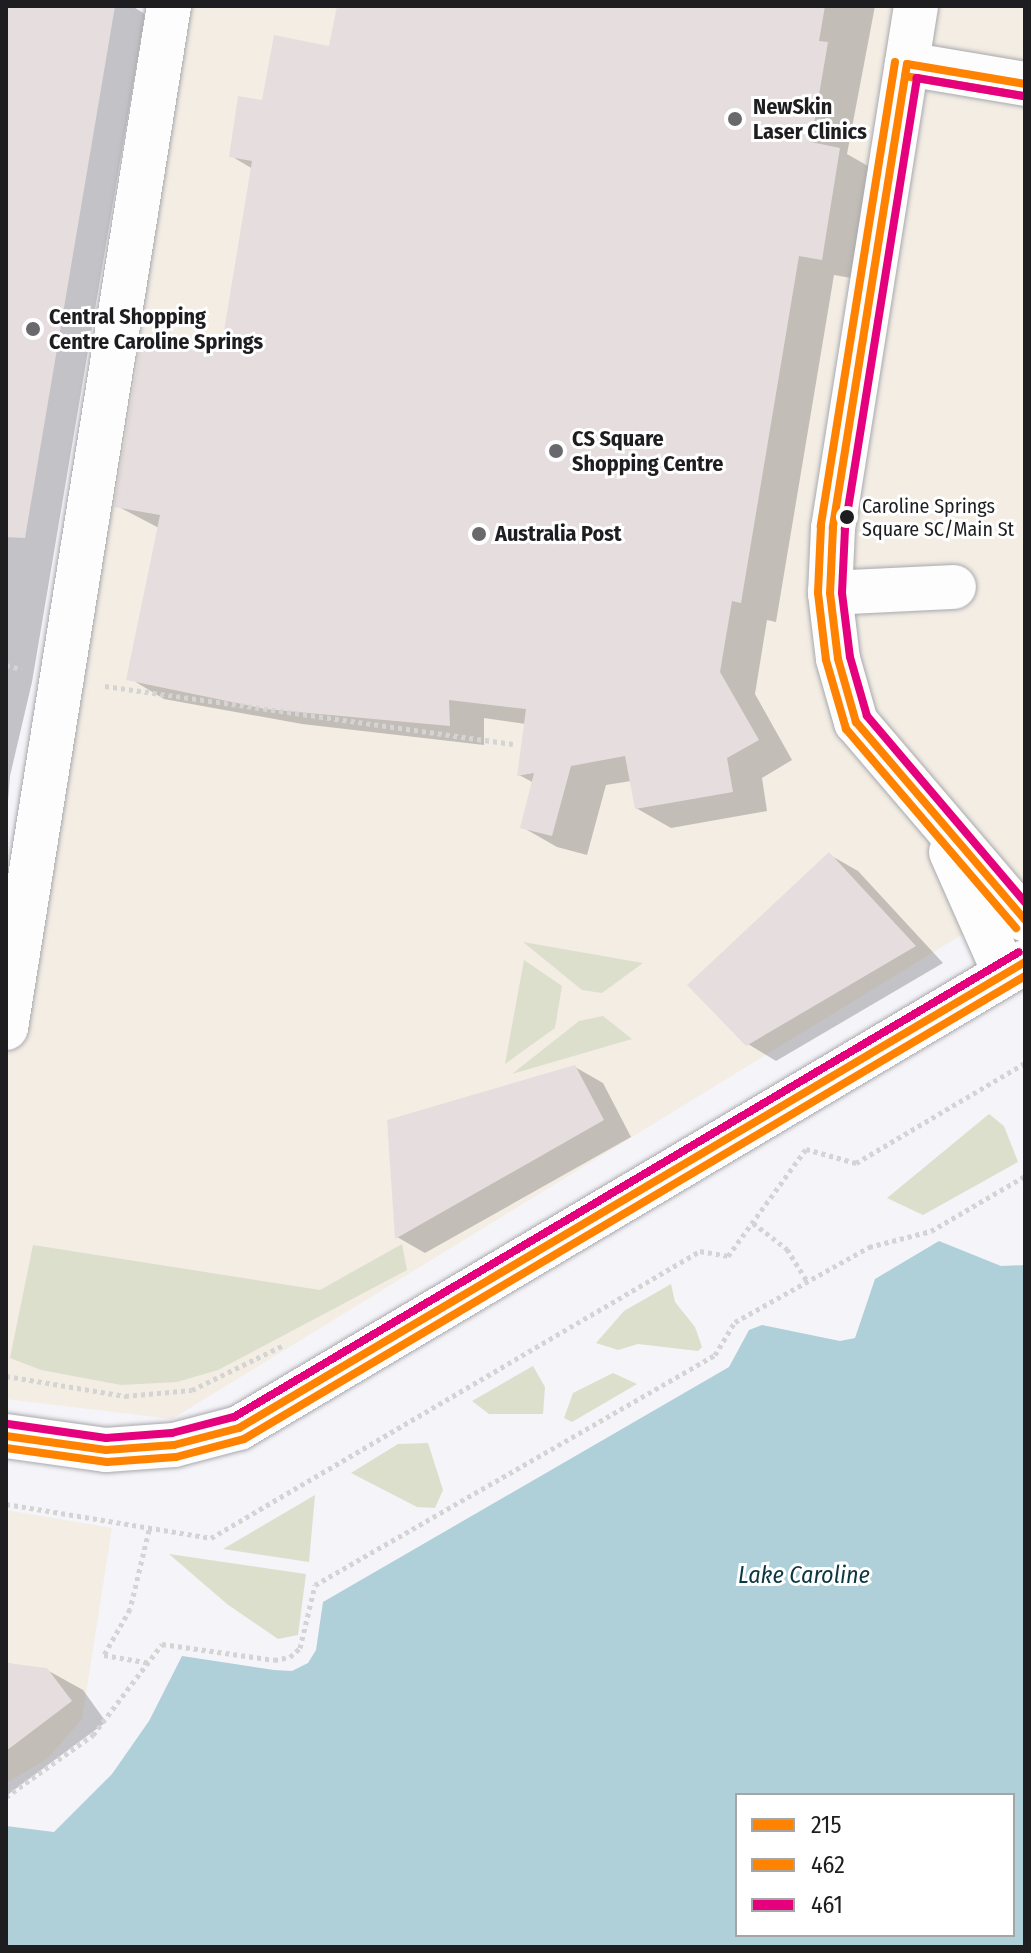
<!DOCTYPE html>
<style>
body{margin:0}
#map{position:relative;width:1031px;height:1953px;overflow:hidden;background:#f4f4f9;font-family:"Fira Sans Condensed",sans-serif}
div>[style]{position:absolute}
.commercial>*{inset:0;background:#f3ede4}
.green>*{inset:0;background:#dddfcd}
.water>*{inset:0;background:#afd0d9}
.shadow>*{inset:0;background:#0003}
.building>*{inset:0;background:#e6dede}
.path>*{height:5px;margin-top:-2.5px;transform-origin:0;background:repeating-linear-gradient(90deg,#d4d4d5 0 4px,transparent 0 8px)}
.roads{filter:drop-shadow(0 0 2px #a9a9ad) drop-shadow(0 0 2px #a9a9ad)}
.minor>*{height:44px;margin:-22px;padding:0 22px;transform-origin:22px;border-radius:22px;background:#fdfdfe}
.bus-1>*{height:8px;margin:-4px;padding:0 4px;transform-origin:4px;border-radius:4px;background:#ff8200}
.bus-2>*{height:8px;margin:-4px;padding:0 4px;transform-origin:4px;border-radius:4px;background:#ff8200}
.bus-3>*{height:8px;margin:-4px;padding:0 4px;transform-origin:4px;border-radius:4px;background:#e5007d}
.dots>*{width:22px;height:22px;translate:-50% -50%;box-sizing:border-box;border:4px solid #fff;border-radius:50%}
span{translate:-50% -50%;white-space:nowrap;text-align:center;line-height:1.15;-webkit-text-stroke:6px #fff;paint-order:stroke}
.bus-label{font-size:20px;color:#1e1e21}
.left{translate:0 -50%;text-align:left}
.poi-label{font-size:22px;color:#1e1e21;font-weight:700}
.water-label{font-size:24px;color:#0c3841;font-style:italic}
.frame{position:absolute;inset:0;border:8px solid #1e1e21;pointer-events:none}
.legend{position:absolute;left:735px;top:1793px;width:280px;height:144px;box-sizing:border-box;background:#fff;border:2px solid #a5a5a6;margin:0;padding:10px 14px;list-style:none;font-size:24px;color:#1e1e21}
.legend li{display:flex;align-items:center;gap:16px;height:40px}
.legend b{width:40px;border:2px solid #a5a5a6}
</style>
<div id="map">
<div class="commercial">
<i style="clip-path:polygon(160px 6px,1025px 6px,1025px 896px,172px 1419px,6px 1399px,6px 954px)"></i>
<i style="clip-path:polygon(6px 1510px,112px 1528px,82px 1719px,47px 1759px,6px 1783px)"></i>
</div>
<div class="green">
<i style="clip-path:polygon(523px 942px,643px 963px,602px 993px,582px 990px)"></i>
<i style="clip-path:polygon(524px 960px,562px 986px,555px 1028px,505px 1064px)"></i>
<i style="clip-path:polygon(603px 1016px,632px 1039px,512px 1074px,579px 1021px)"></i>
<i style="clip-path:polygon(989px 1114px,1004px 1126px,1018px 1162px,923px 1215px,887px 1198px)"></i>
<i style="clip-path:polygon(402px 1244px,407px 1270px,218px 1370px,177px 1382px,121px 1385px,41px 1370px,10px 1358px,33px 1245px,320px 1290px)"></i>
<i style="clip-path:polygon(671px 1284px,675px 1302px,695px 1327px,702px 1347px,698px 1351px,638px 1344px,618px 1350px,596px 1343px,624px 1311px)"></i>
<i style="clip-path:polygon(533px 1366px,545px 1387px,543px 1414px,489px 1414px,472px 1401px)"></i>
<i style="clip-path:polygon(613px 1373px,637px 1384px,572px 1422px,564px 1418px,573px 1393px)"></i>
<i style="clip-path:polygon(428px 1443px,443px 1490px,435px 1508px,417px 1507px,351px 1473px,398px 1444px)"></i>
<i style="clip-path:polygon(315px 1495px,309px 1562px,223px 1549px)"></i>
<i style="clip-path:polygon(169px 1554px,306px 1574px,298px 1635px,278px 1639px,227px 1604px)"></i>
</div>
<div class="water">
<i style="clip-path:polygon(evenodd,939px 1241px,1001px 1266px,1025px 1265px,1025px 1947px,6px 1947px,6px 1826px,54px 1832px,112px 1774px,149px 1721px,182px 1656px,274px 1670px,292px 1671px,308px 1663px,316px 1650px,323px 1602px,729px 1367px,749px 1330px,762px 1325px,840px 1341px,855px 1338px,875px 1279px,939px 1241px,737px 1795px,1013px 1795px,1013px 1935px,737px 1935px,737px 1795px)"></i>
</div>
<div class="shadow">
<i style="clip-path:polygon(6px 6px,132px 6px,145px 14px,32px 682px,10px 776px,6px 826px)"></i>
<i style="clip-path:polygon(339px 6px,875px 6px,847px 154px,875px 170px,857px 279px,834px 275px,776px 622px,767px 620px,755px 694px,792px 760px,762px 778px,767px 811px,671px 828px,636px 808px,631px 781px,606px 785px,587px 855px,557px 847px,522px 827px,534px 783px,519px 775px,526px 724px,484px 718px,484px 745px,302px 724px,164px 699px,129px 678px,159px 528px,117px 506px,222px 351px,253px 169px,231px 156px,264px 102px,331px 48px)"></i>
<i style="clip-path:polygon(830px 855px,858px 871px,943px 963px,776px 1061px,748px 1044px)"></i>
<i style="clip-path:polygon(575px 1067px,603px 1083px,631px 1137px,425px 1253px,397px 1237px)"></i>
<i style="clip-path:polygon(6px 1663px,47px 1670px,83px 1690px,106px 1722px,6px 1796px)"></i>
</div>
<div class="building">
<i style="clip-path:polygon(6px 6px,115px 6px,25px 538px,6px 537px)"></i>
<i style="clip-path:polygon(337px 6px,825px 6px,819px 41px,828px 42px,811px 142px,840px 148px,822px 260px,799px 256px,741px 603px,732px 601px,720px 672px,759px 740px,727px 758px,733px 792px,635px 809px,625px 756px,571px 766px,552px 836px,520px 828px,534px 773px,517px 776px,526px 709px,449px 700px,450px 726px,265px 709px,126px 680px,160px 515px,114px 507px,142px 336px,221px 349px,252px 161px,229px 157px,238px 96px,262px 100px,274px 35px,329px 46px)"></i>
<i style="clip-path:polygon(829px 852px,916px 946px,746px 1046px,687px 985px)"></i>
<i style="clip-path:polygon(575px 1065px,604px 1120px,395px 1239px,387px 1120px)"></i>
<i style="clip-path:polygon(6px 1663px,47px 1668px,72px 1701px,6px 1751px)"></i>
</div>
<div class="path">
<i style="left:6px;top:665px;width:16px;rotate:15deg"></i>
<i style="left:105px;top:686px;width:412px;rotate:8.1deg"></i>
<i style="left:753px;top:1223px;width:43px;rotate:37.4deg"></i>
<i style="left:787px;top:1249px;width:39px;rotate:58deg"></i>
<i style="left:6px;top:1376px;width:121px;rotate:9.5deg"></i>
<i style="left:125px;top:1396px;width:67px;rotate:-5.1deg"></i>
<i style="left:192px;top:1390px;width:102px;rotate:-26.1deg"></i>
<i style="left:6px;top:1504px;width:208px;rotate:9.4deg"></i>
<i style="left:211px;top:1538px;width:567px;rotate:-30.41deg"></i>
<i style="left:700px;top:1251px;width:28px;rotate:10deg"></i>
<i style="left:728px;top:1256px;width:132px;rotate:-53.9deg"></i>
<i style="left:806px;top:1149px;width:52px;rotate:15.6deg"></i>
<i style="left:856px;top:1163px;width:196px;rotate:-30.6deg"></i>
<i style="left:149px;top:1530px;width:81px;rotate:103.5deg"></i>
<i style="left:130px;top:1609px;width:53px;rotate:119.5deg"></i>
<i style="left:104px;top:1655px;width:47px;rotate:9.9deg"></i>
<i style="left:6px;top:1797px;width:107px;rotate:-35.5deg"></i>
<i style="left:93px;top:1735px;width:114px;rotate:-52.8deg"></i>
<i style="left:162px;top:1644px;width:113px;rotate:8.1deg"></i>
<i style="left:274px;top:1660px;width:16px;rotate:-11deg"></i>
<i style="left:290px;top:1657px;width:13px;rotate:-42deg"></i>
<i style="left:300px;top:1648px;width:65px;rotate:-76.6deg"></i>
<i style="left:315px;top:1585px;width:461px;rotate:-29.9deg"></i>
<i style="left:715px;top:1355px;width:39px;rotate:-59deg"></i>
<i style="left:735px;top:1322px;width:154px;rotate:-29.2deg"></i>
<i style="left:869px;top:1247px;width:64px;rotate:-14.5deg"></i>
<i style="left:931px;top:1231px;width:109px;rotate:-30.3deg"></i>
</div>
<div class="roads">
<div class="minor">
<i style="left:916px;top:6px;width:529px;rotate:99.03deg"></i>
<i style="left:833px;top:528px;width:65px;rotate:92.6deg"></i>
<i style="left:830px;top:593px;width:66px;rotate:83.1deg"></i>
<i style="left:838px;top:659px;width:66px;rotate:74.1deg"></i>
<i style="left:856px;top:722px;width:260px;rotate:49.5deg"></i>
<i style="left:907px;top:64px;width:120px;rotate:9.6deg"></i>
<i style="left:830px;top:593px;width:124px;rotate:-2.8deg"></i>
<i style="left:951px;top:852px;width:133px;rotate:66.1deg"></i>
<i style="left:6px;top:1028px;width:1035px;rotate:-80.94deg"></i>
<i style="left:6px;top:1436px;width:101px;rotate:8deg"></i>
<i style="left:106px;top:1450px;width:68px;rotate:-4.2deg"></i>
<i style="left:174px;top:1445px;width:67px;rotate:-14.7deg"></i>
<i style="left:239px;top:1428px;width:914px;rotate:-30.66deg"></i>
</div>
</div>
<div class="bus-1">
<i style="left:907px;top:64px;width:470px;rotate:99.1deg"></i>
<i style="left:833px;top:528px;width:65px;rotate:92.6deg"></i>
<i style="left:830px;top:593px;width:66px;rotate:83.1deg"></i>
<i style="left:838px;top:659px;width:66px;rotate:74.1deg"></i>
<i style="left:856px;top:722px;width:260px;rotate:49.5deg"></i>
<i style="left:907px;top:64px;width:120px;rotate:9.6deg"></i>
<i style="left:6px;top:1436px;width:101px;rotate:8deg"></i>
<i style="left:106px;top:1450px;width:68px;rotate:-4.2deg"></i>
<i style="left:174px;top:1445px;width:67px;rotate:-14.7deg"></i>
<i style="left:239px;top:1428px;width:914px;rotate:-30.66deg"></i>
</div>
<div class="bus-2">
<i style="left:895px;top:62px;width:470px;rotate:99.1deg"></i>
<i style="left:821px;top:526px;width:67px;rotate:92.6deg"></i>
<i style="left:818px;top:593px;width:67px;rotate:83.2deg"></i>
<i style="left:826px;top:660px;width:72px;rotate:73.8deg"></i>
<i style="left:846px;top:729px;width:262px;rotate:49.5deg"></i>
<i style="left:905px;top:76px;width:120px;rotate:9.6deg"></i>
<i style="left:6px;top:1448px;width:102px;rotate:7.9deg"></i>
<i style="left:107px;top:1462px;width:69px;rotate:-4.1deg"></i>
<i style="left:176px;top:1457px;width:70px;rotate:-14.8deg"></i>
<i style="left:244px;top:1439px;width:908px;rotate:-30.66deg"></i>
</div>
<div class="bus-3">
<i style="left:1023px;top:96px;width:108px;rotate:-170.4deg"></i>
<i style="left:917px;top:78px;width:457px;rotate:99.1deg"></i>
<i style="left:845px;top:529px;width:64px;rotate:92.7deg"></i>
<i style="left:842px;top:593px;width:64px;rotate:82.9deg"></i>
<i style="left:850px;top:657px;width:61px;rotate:73.9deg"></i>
<i style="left:867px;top:716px;width:244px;rotate:49.7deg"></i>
<i style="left:8px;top:1424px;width:99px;rotate:8.1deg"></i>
<i style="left:106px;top:1438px;width:66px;rotate:-4.3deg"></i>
<i style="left:172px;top:1433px;width:64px;rotate:-14.5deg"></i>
<i style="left:234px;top:1417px;width:912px;rotate:-30.64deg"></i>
</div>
<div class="dots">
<i style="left:735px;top:119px;background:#69696d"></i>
<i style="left:33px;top:329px;background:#69696d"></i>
<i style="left:556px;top:451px;background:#69696d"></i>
<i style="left:847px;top:517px;background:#1e1e21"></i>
<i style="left:479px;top:534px;background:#69696d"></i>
</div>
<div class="bus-label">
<span class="left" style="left:862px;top:518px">Caroline Springs<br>Square SC/Main St</span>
</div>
<div class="poi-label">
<span class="left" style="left:753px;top:119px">NewSkin<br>Laser Clinics</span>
<span class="left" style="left:49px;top:329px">Central Shopping<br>Centre Caroline Springs</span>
<span class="left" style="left:572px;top:451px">CS Square<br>Shopping Centre</span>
<span class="left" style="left:495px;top:534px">Australia Post</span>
</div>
<div class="water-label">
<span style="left:804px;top:1576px">Lake Caroline</span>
</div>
<div class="frame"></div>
<ul class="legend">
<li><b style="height:10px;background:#ff8200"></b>215</li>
<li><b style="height:10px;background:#ff8200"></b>462</li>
<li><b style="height:10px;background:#e5007d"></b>461</li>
</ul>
</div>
